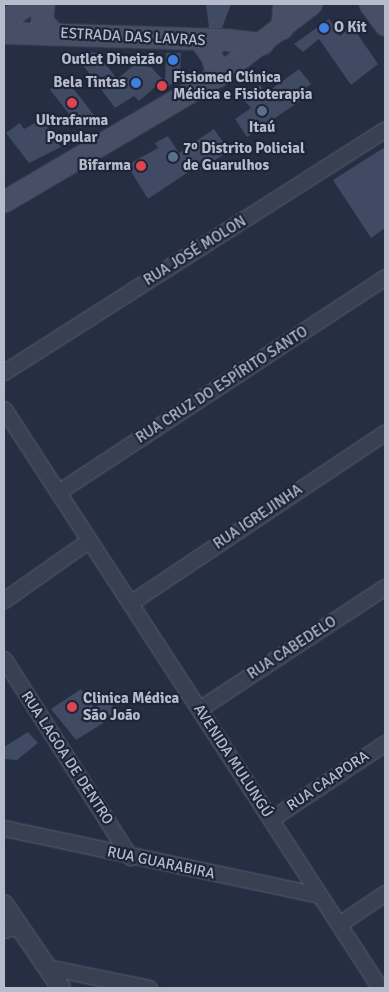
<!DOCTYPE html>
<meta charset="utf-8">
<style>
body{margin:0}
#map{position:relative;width:389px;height:992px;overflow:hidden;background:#252e43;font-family:Signika,sans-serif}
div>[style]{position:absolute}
.building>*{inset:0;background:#404a63;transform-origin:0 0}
.roads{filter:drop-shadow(0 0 1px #575e6f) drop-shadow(0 0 1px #575e6f)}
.minor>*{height:15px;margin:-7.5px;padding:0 7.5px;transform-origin:7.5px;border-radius:7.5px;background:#394052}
.tertiary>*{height:18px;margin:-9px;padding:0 9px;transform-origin:9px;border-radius:9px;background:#394052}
.secondary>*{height:20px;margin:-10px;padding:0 10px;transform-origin:10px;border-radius:10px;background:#474e65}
.dots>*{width:14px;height:14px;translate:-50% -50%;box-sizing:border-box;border:2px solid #1e2538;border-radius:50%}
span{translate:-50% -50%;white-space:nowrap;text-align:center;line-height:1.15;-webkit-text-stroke:4.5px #1e2538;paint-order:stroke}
.poi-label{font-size:15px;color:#b6bccc;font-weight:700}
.left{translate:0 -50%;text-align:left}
.right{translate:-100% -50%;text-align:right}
.street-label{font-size:15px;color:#b6bccc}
.frame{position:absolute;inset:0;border:5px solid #b6bccc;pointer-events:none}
</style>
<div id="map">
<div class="building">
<i style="clip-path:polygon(206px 4px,231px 4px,222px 28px,209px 28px)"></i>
<i style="clip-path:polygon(329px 19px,340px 36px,352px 26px,378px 64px,351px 85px,319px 39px,303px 52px,294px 44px)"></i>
<i style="clip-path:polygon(93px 52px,99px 55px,117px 79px,134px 65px,151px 67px,165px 82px,166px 53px,181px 53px,180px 79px,159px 92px,155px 87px,139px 101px,134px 96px,115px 108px,79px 60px)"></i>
<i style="clip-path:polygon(299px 69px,311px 84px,304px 89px,309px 95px,247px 137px,235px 119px,251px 108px,242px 98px,260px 85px,266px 93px)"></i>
<i style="left:65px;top:78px;width:49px;height:19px;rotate:52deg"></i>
<i style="clip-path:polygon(42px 119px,61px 147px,29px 163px,6px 133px,20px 123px,24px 129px)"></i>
<i style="clip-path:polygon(214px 129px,229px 151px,196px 173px,193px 169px,148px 199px,127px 165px,158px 148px,155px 143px,168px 136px,179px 153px)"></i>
<i style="clip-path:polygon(385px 147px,385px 228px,371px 238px,333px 180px)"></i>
<i style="clip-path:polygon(81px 689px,94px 708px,108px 699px,118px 714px,76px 740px,51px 709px)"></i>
<i style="clip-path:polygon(28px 732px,38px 743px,17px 760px,4px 759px,4px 747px)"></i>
</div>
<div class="roads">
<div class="minor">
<i style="left:4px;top:372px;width:452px;rotate:-32.5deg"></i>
<i style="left:4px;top:409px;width:690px;rotate:57deg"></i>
<i style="left:58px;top:492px;width:391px;rotate:-33.3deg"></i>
<i style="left:4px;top:600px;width:104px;rotate:-35.2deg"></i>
<i style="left:130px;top:603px;width:307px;rotate:-33.8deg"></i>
<i style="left:4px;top:659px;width:235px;rotate:57.5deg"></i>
<i style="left:199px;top:709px;width:222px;rotate:-33.3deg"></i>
<i style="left:271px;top:819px;width:137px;rotate:-33.7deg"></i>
<i style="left:4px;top:828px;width:321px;rotate:12deg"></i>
<i style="left:339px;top:924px;width:55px;rotate:-34deg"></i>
<i style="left:4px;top:930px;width:15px;rotate:-16deg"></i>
<i style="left:47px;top:967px;width:104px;rotate:11.6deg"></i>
</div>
<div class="tertiary">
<i style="left:4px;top:904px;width:102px;rotate:55.8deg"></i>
</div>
<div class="secondary">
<i style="left:44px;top:4px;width:17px;rotate:97deg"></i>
<i style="left:42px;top:21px;width:16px;rotate:47deg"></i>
<i style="left:370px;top:4px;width:26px;rotate:54deg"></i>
<i style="left:4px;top:21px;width:30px;rotate:-34deg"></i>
<i style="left:282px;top:29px;width:25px;rotate:-85deg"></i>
<i style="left:4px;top:33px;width:222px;rotate:1.8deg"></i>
<i style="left:226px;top:40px;width:37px;rotate:6deg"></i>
<i style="left:201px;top:41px;width:19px;rotate:55deg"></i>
<i style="left:212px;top:57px;width:20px;rotate:72deg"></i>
<i style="left:4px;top:202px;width:248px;rotate:-30.5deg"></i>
<i style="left:218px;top:76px;width:118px;rotate:-37.5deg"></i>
</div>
</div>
<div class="dots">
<i style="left:324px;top:28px;background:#3f7fe0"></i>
<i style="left:173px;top:60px;background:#3f7fe0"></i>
<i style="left:136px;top:83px;background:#3f7fe0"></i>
<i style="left:162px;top:86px;background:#e0444e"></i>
<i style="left:72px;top:103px;background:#e0444e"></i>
<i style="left:262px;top:111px;background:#5c6f8a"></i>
<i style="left:173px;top:157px;background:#5c6f8a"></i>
<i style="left:141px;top:166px;background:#e0444e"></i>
<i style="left:72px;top:707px;background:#e0444e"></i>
</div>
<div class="poi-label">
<span class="left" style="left:334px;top:28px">O Kit</span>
<span class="right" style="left:163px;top:60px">Outlet Dineizão</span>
<span class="left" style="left:173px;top:86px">Fisiomed Clínica<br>Médica e Fisioterapia</span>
<span class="right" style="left:126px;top:83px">Bela Tintas</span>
<span style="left:72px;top:129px">Ultrafarma<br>Popular</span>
<span style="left:262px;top:128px">Itaú</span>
<span class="left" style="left:183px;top:157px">7º Distrito Policial<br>de Guarulhos</span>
<span class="right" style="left:131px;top:166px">Bifarma</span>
<span class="left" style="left:83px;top:707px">Clinica Médica<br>São João</span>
</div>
<div class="street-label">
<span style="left:133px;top:37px;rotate:3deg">ESTRADA DAS LAVRAS</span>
<span style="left:195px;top:251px;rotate:-32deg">RUA JOSÉ MOLON</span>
<span style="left:222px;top:385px;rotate:-33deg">RUA CRUZ DO ESPÍRITO SANTO</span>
<span style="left:258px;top:517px;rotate:-34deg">RUA IGREJINHA</span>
<span style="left:292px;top:648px;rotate:-33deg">RUA CABEDELO</span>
<span style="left:67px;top:758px;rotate:57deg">RUA LAGOA DE DENTRO</span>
<span style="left:233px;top:761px;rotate:57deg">AVENIDA MULUNGÚ</span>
<span style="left:328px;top:781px;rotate:-34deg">RUA CAAPORA</span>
<span style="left:161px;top:863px;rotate:12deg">RUA GUARABIRA</span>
</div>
<div class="frame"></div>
</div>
